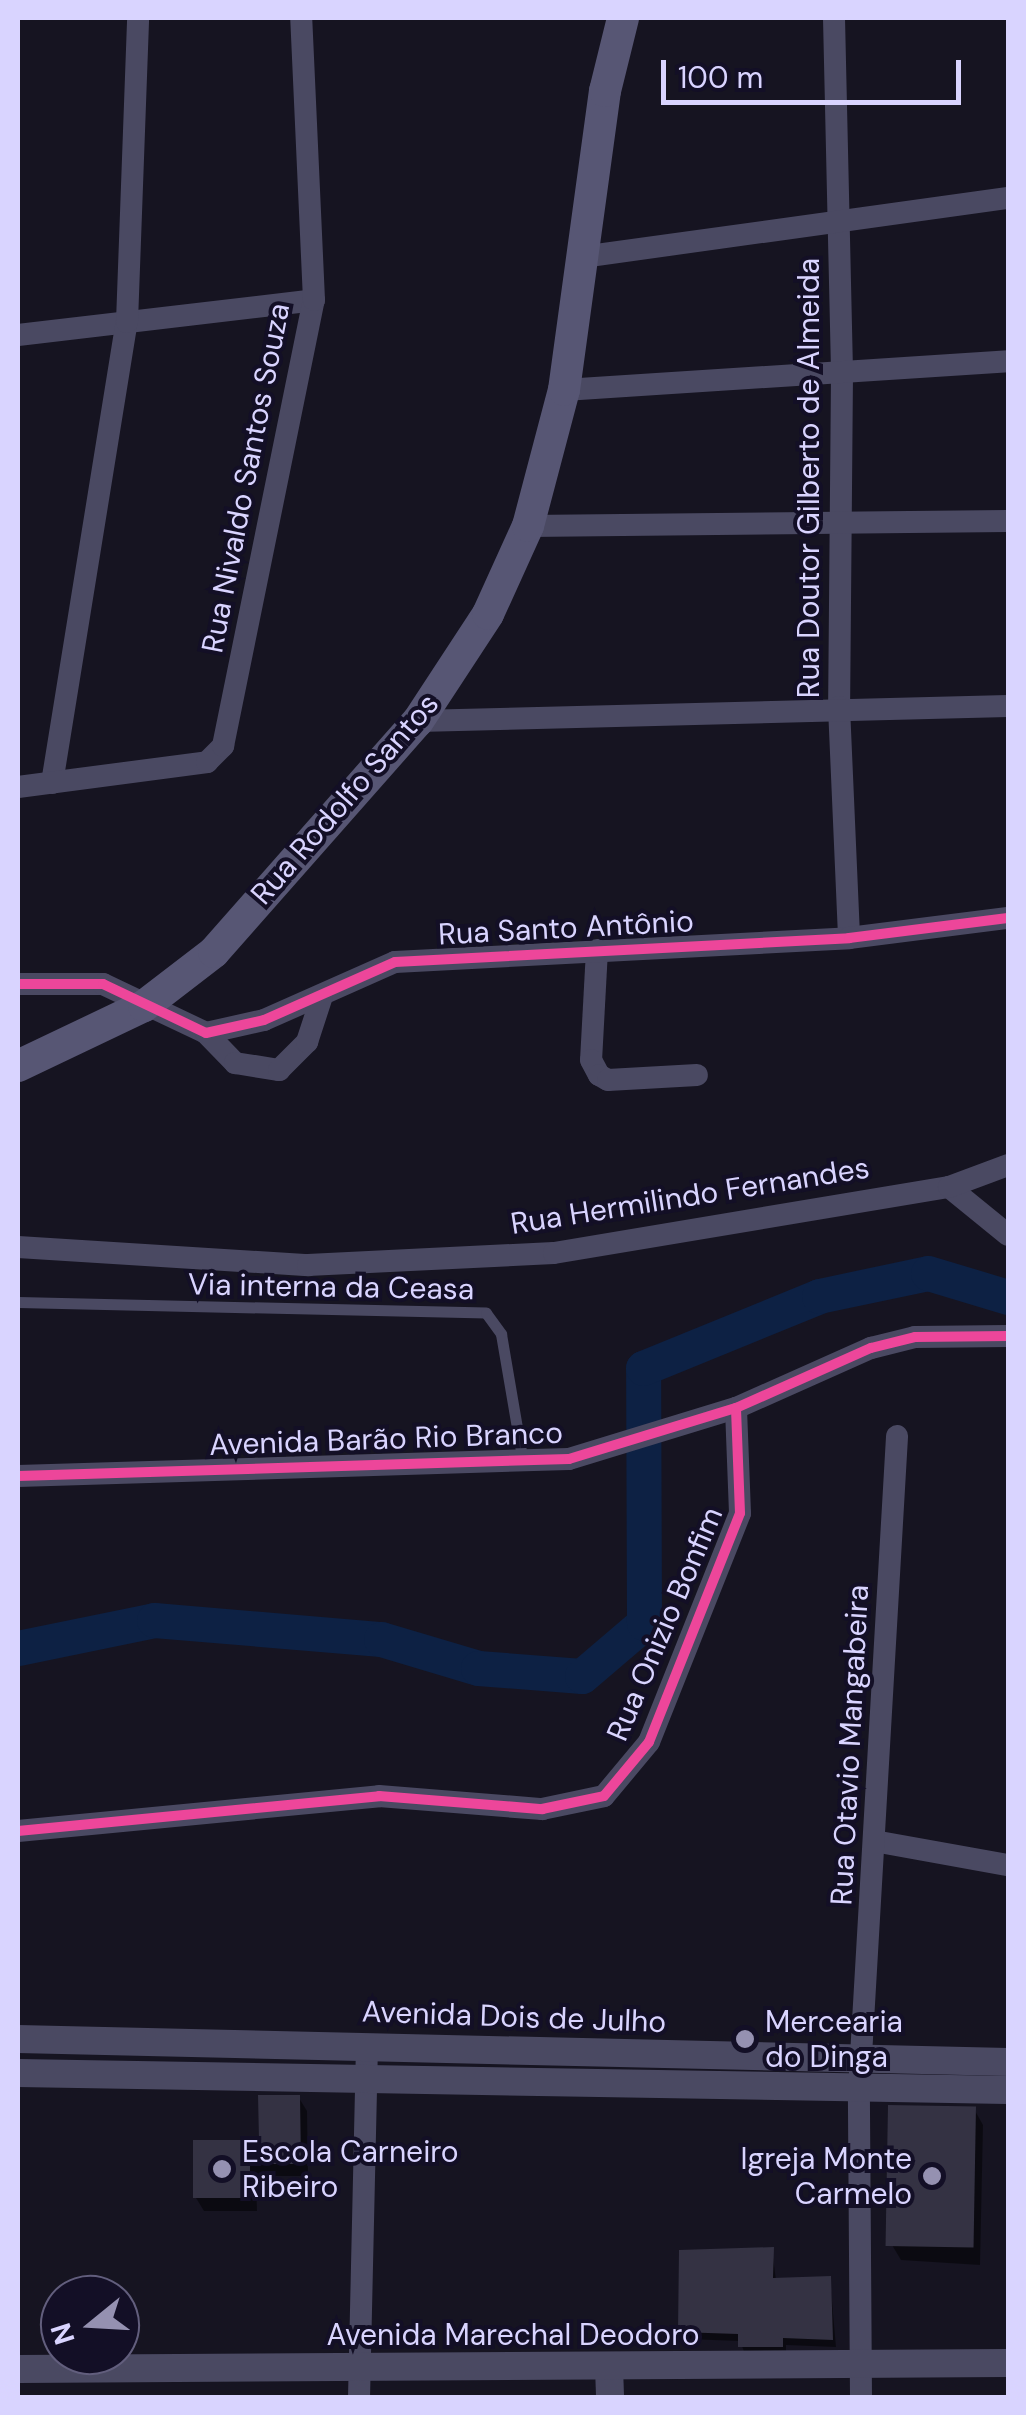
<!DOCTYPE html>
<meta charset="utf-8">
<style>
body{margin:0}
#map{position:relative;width:1026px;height:2415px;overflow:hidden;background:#161421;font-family:"DM Sans",sans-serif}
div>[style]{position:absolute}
.shadow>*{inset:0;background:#0007}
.river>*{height:35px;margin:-17.5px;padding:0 17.5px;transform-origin:17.5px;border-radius:17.5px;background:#0d2144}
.building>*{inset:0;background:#343243;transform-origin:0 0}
.service>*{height:11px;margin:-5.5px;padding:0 5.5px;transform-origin:5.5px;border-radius:5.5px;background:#4a4962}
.minor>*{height:22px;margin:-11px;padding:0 11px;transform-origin:11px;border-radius:11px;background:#4a4962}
.tertiary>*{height:28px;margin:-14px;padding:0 14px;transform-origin:14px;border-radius:14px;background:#4a4962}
.secondary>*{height:32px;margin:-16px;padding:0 16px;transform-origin:16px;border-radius:16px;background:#575674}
.cycleway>*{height:10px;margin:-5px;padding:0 5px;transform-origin:5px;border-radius:5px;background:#ed469a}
.dots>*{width:28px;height:28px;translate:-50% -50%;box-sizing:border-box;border:5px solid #130f26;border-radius:50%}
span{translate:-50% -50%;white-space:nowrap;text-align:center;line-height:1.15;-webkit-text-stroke:8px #130f26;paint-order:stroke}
.street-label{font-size:30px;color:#d9d4ff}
.poi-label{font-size:30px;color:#d9d4ff}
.left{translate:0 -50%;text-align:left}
.right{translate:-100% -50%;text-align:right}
.frame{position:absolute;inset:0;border:20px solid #d9d4ff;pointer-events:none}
.north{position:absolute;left:40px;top:2275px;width:100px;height:100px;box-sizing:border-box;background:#130f26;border:2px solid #625e7d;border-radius:50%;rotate:252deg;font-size:28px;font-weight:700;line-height:40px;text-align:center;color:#d9d4ff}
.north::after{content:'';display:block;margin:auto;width:35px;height:45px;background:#9591b1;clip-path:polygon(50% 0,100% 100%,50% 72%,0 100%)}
.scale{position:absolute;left:661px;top:60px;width:300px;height:45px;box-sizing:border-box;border:5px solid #d9d4ff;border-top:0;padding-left:12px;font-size:30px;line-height:35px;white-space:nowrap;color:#d9d4ff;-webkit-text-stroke:8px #130f26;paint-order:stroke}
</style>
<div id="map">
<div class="shadow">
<i style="clip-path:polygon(299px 2098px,307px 2111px,308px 2176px,256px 2176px,257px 2211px,204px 2211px,196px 2198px,261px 2142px)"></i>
<i style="clip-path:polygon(974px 2109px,983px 2125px,980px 2265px,901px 2260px,892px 2245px)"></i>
<i style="clip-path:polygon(772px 2250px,776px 2280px,830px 2279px,836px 2347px,786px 2345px,786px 2354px,745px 2354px,740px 2341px,685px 2339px,681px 2331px)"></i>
</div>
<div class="river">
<i style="left:18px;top:1648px;width:139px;rotate:-11.6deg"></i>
<i style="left:154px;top:1620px;width:228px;rotate:4.8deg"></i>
<i style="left:381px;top:1639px;width:101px;rotate:16.6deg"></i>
<i style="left:478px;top:1668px;width:104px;rotate:4.4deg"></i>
<i style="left:582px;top:1676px;width:82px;rotate:-40.5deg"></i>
<i style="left:644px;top:1623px;width:255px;rotate:-90.2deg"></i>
<i style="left:643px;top:1368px;width:190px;rotate:-22.2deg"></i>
<i style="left:819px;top:1296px;width:111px;rotate:-11.9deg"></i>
<i style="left:928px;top:1273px;width:84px;rotate:16.7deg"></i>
</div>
<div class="building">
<i style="clip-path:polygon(258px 2095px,300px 2095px,301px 2164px,250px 2164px,250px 2198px,193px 2198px,193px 2140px,259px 2140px)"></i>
<i style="left:888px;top:2105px;width:88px;height:141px;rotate:1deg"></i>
<i style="clip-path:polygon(774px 2247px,773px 2278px,831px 2276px,833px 2340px,783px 2338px,783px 2347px,738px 2347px,738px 2334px,678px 2332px,679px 2250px)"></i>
</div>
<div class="service">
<i style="left:18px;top:1302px;width:468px;rotate:1.3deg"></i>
<i style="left:486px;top:1313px;width:26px;rotate:54deg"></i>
<i style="left:501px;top:1334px;width:131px;rotate:80.3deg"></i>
</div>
<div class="minor">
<i style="left:834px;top:18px;width:356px;rotate:88.7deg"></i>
<i style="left:842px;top:374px;width:333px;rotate:90.5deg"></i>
<i style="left:839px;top:707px;width:231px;rotate:87.5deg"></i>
<i style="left:582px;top:257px;width:430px;rotate:-7.9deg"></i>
<i style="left:18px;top:335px;width:298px;rotate:-6.7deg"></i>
<i style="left:564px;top:390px;width:445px;rotate:-3.7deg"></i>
<i style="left:528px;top:526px;width:480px;rotate:-0.6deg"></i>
<i style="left:418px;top:721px;width:590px;rotate:-1.46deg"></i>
<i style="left:52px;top:783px;width:467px;rotate:-80.8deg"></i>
<i style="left:127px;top:322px;width:304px;rotate:-87.9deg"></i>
<i style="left:18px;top:787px;width:191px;rotate:-7.5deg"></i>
<i style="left:207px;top:762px;width:23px;rotate:-45deg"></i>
<i style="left:223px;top:746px;width:455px;rotate:-78.5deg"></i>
<i style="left:314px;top:300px;width:282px;rotate:-92.6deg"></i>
<i style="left:597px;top:950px;width:110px;rotate:93.1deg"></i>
<i style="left:591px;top:1060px;width:17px;rotate:62deg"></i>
<i style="left:599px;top:1075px;width:10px;rotate:29deg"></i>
<i style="left:608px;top:1080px;width:89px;rotate:-3.2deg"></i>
<i style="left:18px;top:984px;width:85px"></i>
<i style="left:103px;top:984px;width:114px;rotate:25.4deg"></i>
<i style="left:206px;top:1033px;width:59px;rotate:-12.6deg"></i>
<i style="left:264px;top:1020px;width:143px;rotate:-23.9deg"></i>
<i style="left:395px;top:962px;width:455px;rotate:-3deg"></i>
<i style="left:849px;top:938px;width:160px;rotate:-7.2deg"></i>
<i style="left:206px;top:1033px;width:42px;rotate:46deg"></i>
<i style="left:235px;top:1063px;width:45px;rotate:9deg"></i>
<i style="left:279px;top:1070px;width:40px;rotate:-45deg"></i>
<i style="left:307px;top:1042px;width:48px;rotate:-71.9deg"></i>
<i style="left:949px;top:1187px;width:76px;rotate:39.1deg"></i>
<i style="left:18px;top:1247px;width:291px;rotate:3.6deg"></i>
<i style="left:308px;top:1265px;width:246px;rotate:-2.8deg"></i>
<i style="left:554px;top:1253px;width:400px;rotate:-9.5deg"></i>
<i style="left:949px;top:1187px;width:63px;rotate:-20.4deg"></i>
<i style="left:18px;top:1476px;width:551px;rotate:-1.77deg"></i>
<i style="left:569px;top:1459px;width:175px;rotate:-17deg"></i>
<i style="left:736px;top:1408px;width:148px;rotate:-24deg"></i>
<i style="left:871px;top:1348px;width:45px;rotate:-14deg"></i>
<i style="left:915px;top:1337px;width:93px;rotate:-0.6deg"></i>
<i style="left:18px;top:1831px;width:363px;rotate:-5.5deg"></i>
<i style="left:379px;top:1796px;width:164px;rotate:4.6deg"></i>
<i style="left:542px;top:1809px;width:63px;rotate:-11.8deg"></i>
<i style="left:604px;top:1796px;width:70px;rotate:-50.2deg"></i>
<i style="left:649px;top:1742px;width:246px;rotate:-68.3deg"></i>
<i style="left:740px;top:1513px;width:105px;rotate:-92.2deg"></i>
<i style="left:874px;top:1841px;width:136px;rotate:10.2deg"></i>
<i style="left:359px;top:2398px;width:353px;rotate:-88.7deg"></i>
<i style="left:861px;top:2398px;width:308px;rotate:-90.4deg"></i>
<i style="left:859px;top:2090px;width:655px;rotate:-86.67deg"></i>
</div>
<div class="tertiary">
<i style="left:18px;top:2039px;width:990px;rotate:1.33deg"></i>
<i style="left:18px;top:2073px;width:990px;rotate:0.98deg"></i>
<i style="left:609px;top:2367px;width:31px;rotate:88deg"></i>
<i style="left:18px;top:2369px;width:990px;rotate:-0.35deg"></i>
</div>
<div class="secondary">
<i style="left:18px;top:1066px;width:140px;rotate:-25.5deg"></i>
<i style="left:144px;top:1006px;width:88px;rotate:-37.6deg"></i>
<i style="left:214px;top:952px;width:308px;rotate:-48.6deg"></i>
<i style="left:418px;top:721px;width:128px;rotate:-56.8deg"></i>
<i style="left:488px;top:614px;width:97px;rotate:-65.6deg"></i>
<i style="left:528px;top:526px;width:141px;rotate:-75.2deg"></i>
<i style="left:564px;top:390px;width:302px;rotate:-82.2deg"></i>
<i style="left:605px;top:91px;width:75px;rotate:-76.1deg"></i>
</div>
<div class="cycleway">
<i style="left:18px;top:984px;width:85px"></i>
<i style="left:103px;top:984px;width:114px;rotate:25.4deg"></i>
<i style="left:206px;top:1033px;width:59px;rotate:-12.6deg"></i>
<i style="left:264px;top:1020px;width:143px;rotate:-23.9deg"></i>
<i style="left:395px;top:962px;width:455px;rotate:-3deg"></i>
<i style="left:849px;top:938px;width:160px;rotate:-7.2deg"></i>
<i style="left:18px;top:1476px;width:551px;rotate:-1.77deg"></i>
<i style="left:569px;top:1459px;width:175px;rotate:-17deg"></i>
<i style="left:736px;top:1408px;width:148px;rotate:-24deg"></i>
<i style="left:871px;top:1348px;width:45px;rotate:-14deg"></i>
<i style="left:915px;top:1337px;width:93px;rotate:-0.6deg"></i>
<i style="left:18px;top:1831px;width:363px;rotate:-5.5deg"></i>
<i style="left:379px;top:1796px;width:164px;rotate:4.6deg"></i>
<i style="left:542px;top:1809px;width:63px;rotate:-11.8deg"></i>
<i style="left:604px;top:1796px;width:70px;rotate:-50.2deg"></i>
<i style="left:649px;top:1742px;width:246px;rotate:-68.3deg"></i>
<i style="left:740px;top:1513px;width:105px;rotate:-92.2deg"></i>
</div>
<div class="dots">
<i style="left:745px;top:2039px;background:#9591b1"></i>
<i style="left:222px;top:2169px;background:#9591b1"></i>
<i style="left:932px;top:2176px;background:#9591b1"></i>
</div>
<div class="street-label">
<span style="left:246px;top:478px;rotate:-79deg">Rua Nivaldo Santos Souza</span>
<span style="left:809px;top:478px;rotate:-90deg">Rua Doutor Gilberto de Almeida</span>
<span style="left:345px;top:799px;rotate:-49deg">Rua Rodolfo Santos</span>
<span style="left:566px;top:928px;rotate:-3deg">Rua Santo Antônio</span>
<span style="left:690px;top:1196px;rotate:-9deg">Rua Hermilindo Fernandes</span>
<span style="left:331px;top:1287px;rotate:1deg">Via interna da Ceasa</span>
<span style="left:386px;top:1439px;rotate:-2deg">Avenida Barão Rio Branco</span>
<span style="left:665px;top:1624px;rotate:-67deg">Rua Onizio Bonfim</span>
<span style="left:850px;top:1745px;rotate:-87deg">Rua Otavio Mangabeira</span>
<span style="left:514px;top:2017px;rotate:2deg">Avenida Dois de Julho</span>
<span style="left:513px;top:2335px">Avenida Marechal Deodoro</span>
</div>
<div class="poi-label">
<span class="left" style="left:765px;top:2039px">Mercearia<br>do Dinga</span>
<span class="left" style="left:242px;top:2169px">Escola Carneiro<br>Ribeiro</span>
<span class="right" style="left:912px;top:2176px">Igreja Monte<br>Carmelo</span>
</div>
<div class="frame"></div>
<div class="north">N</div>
<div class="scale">100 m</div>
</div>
